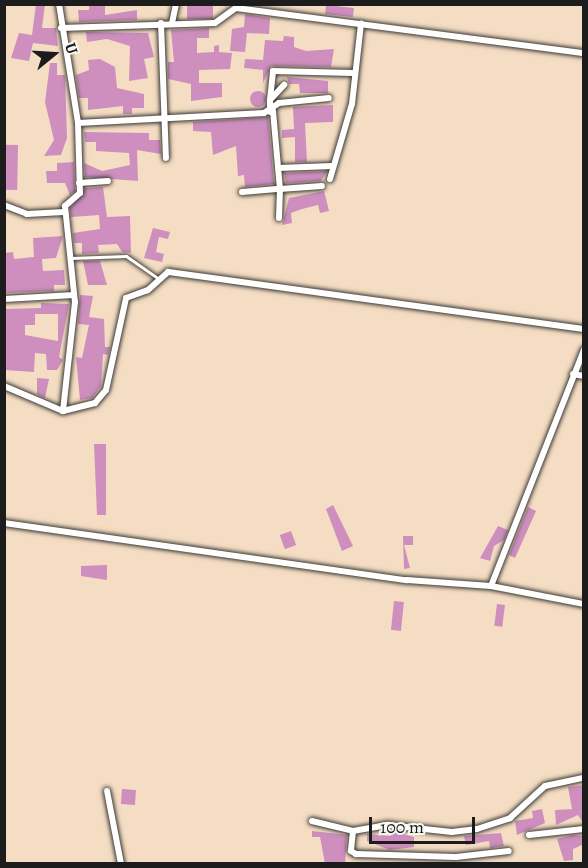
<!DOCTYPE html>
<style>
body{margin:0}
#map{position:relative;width:588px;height:868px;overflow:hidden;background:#f4ddc3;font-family:Alegreya,serif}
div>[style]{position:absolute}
.building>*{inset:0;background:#ce8fbf;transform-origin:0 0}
.round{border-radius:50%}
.roads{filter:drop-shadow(0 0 2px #3c3935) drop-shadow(0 0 2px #3c3935)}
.service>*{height:3px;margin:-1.5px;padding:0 1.5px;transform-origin:1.5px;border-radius:1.5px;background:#fff}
.minor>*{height:6px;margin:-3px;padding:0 3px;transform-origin:3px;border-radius:3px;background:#fff}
span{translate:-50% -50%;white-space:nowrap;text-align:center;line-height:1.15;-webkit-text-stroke:5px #f6f6f2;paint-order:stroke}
.frame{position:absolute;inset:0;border:6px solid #1c1c1c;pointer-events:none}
.north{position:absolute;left:24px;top:24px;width:60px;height:60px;-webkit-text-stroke:4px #f6f6f2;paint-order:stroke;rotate:72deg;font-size:16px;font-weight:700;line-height:24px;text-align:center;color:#1c1c1c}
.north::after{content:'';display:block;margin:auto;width:21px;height:27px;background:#1c1c1c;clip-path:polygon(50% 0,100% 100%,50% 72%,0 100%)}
.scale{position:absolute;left:369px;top:817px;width:106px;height:27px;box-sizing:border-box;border:3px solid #1c1c1c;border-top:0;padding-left:8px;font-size:18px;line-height:21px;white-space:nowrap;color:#1c1c1c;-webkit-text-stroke:4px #f6f6f2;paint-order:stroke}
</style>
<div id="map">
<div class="building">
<i style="clip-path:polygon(36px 4px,45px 4px,42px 28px,56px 28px,58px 46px,33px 43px,29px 61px,11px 58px,19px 33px,32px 35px)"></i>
<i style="clip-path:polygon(89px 4px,105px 4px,105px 15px,137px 10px,137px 20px,79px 22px,78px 10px,89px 10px)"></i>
<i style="left:187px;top:4px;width:26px;height:15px"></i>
<i style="left:326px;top:5px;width:28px;height:9px;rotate:6deg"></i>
<i style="clip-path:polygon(245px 14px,270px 18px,269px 34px,247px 33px,245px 52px,230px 51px,232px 29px,244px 27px)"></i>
<i style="clip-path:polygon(209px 28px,209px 38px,197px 38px,197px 53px,214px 52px,214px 46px,219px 45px,219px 52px,232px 53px,230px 69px,199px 70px,199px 83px,222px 83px,222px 97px,191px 101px,191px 84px,168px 79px,168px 62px,174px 62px,171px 30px)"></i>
<i style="clip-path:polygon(86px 32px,148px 33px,154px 57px,144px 59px,148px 78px,129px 81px,130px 46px,107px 39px,87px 42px)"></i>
<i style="clip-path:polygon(284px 36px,294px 37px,294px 47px,306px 51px,334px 49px,331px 67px,271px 66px,263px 83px,263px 70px,244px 68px,245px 59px,263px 60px,265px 40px,283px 41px)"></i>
<i style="clip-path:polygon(100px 59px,115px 67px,117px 88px,144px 94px,144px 108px,132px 108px,132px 114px,123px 114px,123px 106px,88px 110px,88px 98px,79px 98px,76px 75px,89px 70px,88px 60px)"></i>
<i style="clip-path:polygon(50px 63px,57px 63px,57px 75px,65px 75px,67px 138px,61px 155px,44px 156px,54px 140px,45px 102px)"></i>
<i style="clip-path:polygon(287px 77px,328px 81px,328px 93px,300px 93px,299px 84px,289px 84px)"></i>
<i class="round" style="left:250px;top:91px;width:16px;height:16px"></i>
<i style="clip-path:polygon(333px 105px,333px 122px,305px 123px,307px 162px,295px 162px,295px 137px,282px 138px,282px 130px,294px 129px,293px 107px)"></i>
<i style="clip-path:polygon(268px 117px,274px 184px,245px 187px,244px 175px,238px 176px,236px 146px,213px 155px,211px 132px,193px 131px,193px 122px)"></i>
<i style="clip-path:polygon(84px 132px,149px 133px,149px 140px,160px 140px,161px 154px,137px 150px,138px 181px,85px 177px,84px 163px,102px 171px,130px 165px,129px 153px,96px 151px,96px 142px,85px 142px)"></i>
<i style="left:18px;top:145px;width:45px;height:14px;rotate:91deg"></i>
<i style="clip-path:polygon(74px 162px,75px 191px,70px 195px,65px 183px,47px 183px,46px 171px,57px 171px,57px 163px)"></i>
<i style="clip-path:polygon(327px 171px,321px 181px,286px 183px,284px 173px)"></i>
<i style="clip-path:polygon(103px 187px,107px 217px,130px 216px,131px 253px,122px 252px,117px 244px,98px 245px,99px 253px,82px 254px,82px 243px,74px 243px,73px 233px,100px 229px,99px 215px,71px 217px,70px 208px,85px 188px)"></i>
<i style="clip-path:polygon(324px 191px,329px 211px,320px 213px,318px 205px,302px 209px,291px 213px,292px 223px,282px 225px,289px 198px)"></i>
<i style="clip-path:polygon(153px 228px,170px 232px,168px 239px,159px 237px,156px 252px,164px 254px,162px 262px,144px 258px)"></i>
<i style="clip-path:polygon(63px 236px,56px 258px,42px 259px,43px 271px,64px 270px,65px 285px,54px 285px,54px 291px,4px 293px,4px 253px,13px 252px,14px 259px,34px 257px,33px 238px)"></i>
<i style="clip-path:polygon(83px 261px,100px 261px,107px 285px,88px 285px)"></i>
<i style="clip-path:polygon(80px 295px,93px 296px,89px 317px,104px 319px,105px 347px,110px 347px,108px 355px,103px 354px,101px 386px,92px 398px,80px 400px,76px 357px,82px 358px,89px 325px,78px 324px)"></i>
<i style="clip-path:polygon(evenodd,41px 303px,69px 304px,59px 357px,63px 360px,57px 370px,47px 370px,46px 354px,35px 353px,34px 372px,4px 370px,4px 309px,41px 308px,41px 303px,35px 314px,58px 314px,58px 341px,25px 335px,25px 325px,35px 325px,35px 314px)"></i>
<i style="clip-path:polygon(37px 378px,49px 379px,45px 398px,37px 394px)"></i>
<i style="clip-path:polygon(94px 444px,106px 444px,106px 515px,97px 515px)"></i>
<i style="clip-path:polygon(333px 505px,353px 546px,342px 551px,326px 509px)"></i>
<i style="clip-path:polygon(528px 507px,536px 511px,515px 558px,509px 555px)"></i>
<i style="clip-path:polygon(498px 526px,508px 530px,504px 540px,494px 546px,490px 561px,480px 558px)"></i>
<i style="left:291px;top:531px;width:15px;height:12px;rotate:70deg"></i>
<i style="clip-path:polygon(403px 536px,413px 536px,413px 545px,404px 545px,410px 568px,404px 569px)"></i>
<i style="clip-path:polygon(107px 565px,107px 580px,81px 576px,81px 566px)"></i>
<i style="left:394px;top:601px;width:10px;height:29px;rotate:6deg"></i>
<i style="left:497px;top:604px;width:8px;height:22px;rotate:7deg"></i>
<i style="clip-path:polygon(584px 785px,584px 824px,578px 815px,556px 825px,555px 810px,572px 809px,568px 787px)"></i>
<i style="left:122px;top:789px;width:14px;height:15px;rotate:4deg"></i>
<i style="clip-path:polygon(542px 809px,545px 823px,517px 835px,515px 821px,533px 818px,532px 811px)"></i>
<i style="clip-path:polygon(312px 831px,347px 835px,345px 864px,325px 864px,320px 837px,312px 837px)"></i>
<i style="clip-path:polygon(391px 831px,414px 837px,414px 847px,390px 850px,367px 841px,367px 834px,391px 836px)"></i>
<i style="clip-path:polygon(501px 833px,504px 846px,490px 848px,489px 841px,466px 845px,464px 836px)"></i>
<i style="clip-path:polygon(573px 835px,584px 836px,584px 844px,573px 849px,573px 860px,564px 861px,557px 839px)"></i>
</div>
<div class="roads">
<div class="service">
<i style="left:71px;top:258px;width:55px;rotate:-2.1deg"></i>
<i style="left:126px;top:256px;width:40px;rotate:34.9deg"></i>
</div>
<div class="minor">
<i style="left:59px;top:4px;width:121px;rotate:80.9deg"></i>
<i style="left:78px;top:123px;width:70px;rotate:88.4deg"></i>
<i style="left:80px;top:193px;width:20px;rotate:139deg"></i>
<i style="left:65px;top:206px;width:97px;rotate:84.1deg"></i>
<i style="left:75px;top:302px;width:110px;rotate:96.3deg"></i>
<i style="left:161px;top:23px;width:135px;rotate:87.9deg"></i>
<i style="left:172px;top:23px;width:19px;rotate:-78deg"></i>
<i style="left:61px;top:28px;width:154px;rotate:-1.9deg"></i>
<i style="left:215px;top:23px;width:26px;rotate:-36deg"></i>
<i style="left:236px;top:8px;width:351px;rotate:7.4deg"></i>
<i style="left:270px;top:100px;width:29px;rotate:-84deg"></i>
<i style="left:273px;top:71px;width:80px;rotate:1.4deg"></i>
<i style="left:273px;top:111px;width:78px;rotate:84.9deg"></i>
<i style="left:280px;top:189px;width:42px;rotate:-4.1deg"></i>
<i style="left:270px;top:112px;width:12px;rotate:-90deg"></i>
<i style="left:270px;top:100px;width:21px;rotate:-47deg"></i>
<i style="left:78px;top:123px;width:186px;rotate:-3.1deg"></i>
<i style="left:264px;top:113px;width:18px;rotate:-34deg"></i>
<i style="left:279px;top:103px;width:50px;rotate:-5.7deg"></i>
<i style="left:278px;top:168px;width:54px;rotate:-2.1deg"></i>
<i style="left:330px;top:179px;width:78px;rotate:-73.7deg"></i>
<i style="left:352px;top:104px;width:81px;rotate:-83.6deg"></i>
<i style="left:79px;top:183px;width:29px;rotate:-4deg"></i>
<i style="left:242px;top:192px;width:38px;rotate:-5deg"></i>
<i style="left:280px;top:189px;width:29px;rotate:92deg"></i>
<i style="left:4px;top:205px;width:25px;rotate:21deg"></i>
<i style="left:27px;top:214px;width:37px;rotate:-3deg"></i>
<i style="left:4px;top:299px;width:70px;rotate:-3.3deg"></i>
<i style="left:573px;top:374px;width:11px;rotate:10deg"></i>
<i style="left:4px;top:386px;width:64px;rotate:23deg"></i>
<i style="left:63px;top:411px;width:33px;rotate:-14deg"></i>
<i style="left:95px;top:403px;width:17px;rotate:-50deg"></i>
<i style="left:106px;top:390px;width:94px;rotate:-77.7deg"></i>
<i style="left:126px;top:298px;width:23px;rotate:-20deg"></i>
<i style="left:148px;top:290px;width:27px;rotate:-42deg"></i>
<i style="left:168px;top:272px;width:420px;rotate:7.8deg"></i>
<i style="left:4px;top:523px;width:407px;rotate:8.1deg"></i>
<i style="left:407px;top:580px;width:84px;rotate:4.1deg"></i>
<i style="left:491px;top:586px;width:95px;rotate:11deg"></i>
<i style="left:491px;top:586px;width:254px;rotate:-68.5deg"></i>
<i style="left:107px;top:791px;width:74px;rotate:79.1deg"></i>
<i style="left:312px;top:821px;width:42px;rotate:13.7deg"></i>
<i style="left:353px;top:831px;width:36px;rotate:-10deg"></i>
<i style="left:388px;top:825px;width:64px;rotate:6.2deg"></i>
<i style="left:452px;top:832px;width:25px;rotate:-7deg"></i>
<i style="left:477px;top:829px;width:35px;rotate:-18deg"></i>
<i style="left:510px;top:818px;width:47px;rotate:-42.4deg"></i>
<i style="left:545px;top:786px;width:40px;rotate:-12deg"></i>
<i style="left:353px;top:831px;width:20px;rotate:96deg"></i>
<i style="left:351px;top:851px;width:6px;rotate:31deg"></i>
<i style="left:356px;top:854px;width:100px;rotate:1.7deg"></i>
<i style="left:456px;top:857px;width:53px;rotate:-6.5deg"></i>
<i style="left:529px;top:835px;width:55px;rotate:-6.2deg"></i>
</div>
</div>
<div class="frame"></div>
<div class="north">U</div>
<div class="scale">100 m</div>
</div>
